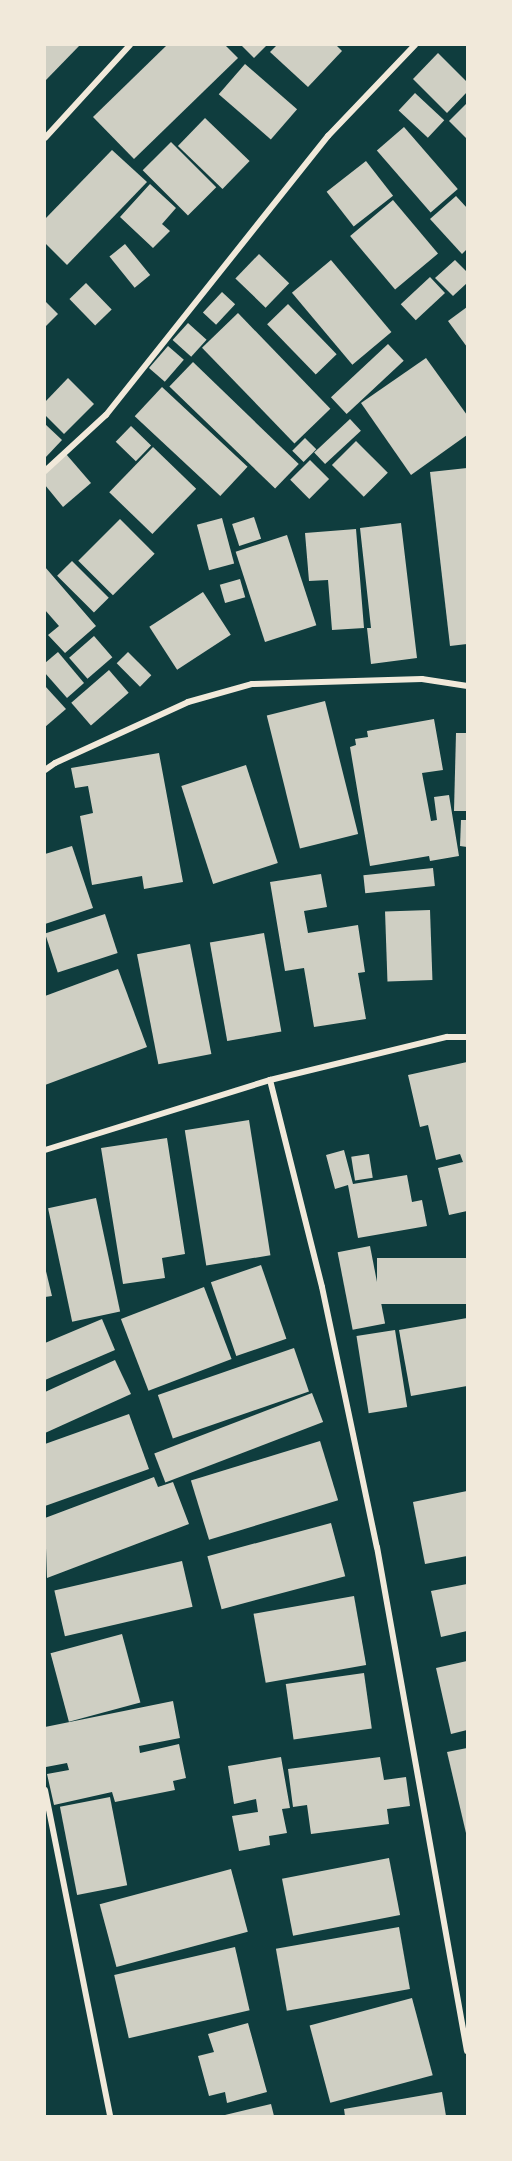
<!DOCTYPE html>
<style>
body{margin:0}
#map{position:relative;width:512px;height:2161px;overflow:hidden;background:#0f3d3e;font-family:"Asap Condensed",sans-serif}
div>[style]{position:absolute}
.building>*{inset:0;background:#cfcfc3;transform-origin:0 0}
.minor>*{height:6px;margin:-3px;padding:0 3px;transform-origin:3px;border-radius:3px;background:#f1e9da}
span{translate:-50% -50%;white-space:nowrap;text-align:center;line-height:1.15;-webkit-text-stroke:6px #f1e9da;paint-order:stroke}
.frame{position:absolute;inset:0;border:46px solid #f1e9da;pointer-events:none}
</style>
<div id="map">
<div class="building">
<i style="clip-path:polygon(45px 45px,80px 45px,45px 81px)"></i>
<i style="clip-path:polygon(167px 45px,225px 45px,238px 58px,134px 159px,93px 117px)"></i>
<i style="clip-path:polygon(241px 45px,267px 45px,254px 58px)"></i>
<i style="clip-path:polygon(277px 45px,336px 45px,342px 51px,308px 87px,270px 52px)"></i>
<i style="clip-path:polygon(438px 53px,467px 82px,467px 92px,447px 113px,413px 79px)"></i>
<i style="left:245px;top:64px;width:69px;height:40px;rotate:41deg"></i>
<i style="left:415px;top:93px;width:40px;height:24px;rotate:43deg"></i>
<i style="clip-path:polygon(467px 103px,467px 139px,449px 121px)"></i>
<i style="left:205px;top:118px;width:62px;height:39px;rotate:44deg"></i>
<i style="left:404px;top:127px;width:82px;height:36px;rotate:49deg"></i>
<i style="left:171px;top:142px;width:64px;height:40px;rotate:45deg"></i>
<i style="clip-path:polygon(112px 150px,147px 182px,67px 265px,45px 243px,45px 219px)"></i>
<i style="left:366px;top:161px;width:44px;height:50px;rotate:52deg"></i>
<i style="clip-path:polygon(150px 184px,176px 208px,162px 224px,170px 231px,153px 248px,120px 217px)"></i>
<i style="clip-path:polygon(456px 196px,467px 208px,467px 249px,462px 254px,430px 219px)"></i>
<i style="left:393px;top:200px;width:70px;height:56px;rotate:50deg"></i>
<i style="left:125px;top:244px;width:40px;height:20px;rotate:51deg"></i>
<i style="left:259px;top:254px;width:42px;height:34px;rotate:44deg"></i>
<i style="left:331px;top:260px;width:94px;height:51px;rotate:50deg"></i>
<i style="clip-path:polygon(455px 260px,467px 272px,467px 283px,453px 296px,435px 278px)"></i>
<i style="left:430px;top:277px;width:22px;height:40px;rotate:47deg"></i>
<i style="left:86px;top:283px;width:37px;height:23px;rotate:46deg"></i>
<i style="left:222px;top:292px;width:18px;height:28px;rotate:43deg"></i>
<i style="clip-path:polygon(45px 301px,58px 314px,45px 327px)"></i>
<i style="left:288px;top:304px;width:70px;height:29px;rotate:46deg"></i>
<i style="clip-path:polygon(467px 307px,467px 347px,448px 321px)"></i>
<i style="left:238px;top:313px;width:133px;height:50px;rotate:46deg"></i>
<i style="left:188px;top:323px;width:25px;height:23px;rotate:42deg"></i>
<i style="left:388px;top:344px;width:23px;height:78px;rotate:47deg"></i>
<i style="left:168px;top:346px;width:21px;height:29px;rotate:41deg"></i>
<i style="clip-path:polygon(426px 358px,467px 415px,467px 435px,411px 475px,361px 403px)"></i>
<i style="left:193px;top:362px;width:147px;height:34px;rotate:44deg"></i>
<i style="clip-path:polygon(68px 378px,94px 404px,64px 434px,45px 415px,45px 402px)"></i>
<i style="left:162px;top:387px;width:117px;height:40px;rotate:43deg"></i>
<i style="left:350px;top:419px;width:16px;height:49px;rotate:47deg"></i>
<i style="clip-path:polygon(45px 424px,62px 440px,45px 458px)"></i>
<i style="left:131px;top:426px;width:28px;height:22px;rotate:44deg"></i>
<i style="left:305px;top:438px;width:16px;height:18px;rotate:45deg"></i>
<i style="left:356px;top:441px;width:45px;height:34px;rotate:45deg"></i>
<i style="left:153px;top:447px;width:60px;height:63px;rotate:44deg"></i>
<i style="clip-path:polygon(66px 454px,91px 483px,63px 507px,45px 485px,45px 472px)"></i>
<i style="left:310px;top:460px;width:27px;height:28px;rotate:45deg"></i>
<i style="clip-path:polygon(467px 468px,467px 644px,450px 646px,430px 472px)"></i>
<i style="left:254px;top:517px;width:23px;height:23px;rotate:72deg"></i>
<i style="left:222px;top:518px;width:47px;height:26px;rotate:75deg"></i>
<i style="left:120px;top:519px;width:49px;height:59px;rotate:45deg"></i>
<i style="clip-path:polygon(401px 523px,417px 658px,371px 664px,367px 628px,371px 628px,360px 528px)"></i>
<i style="clip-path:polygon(356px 529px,364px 628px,332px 630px,328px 580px,309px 581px,305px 533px)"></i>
<i style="left:287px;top:535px;width:95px;height:54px;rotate:72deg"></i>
<i style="left:72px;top:561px;width:52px;height:21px;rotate:45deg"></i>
<i style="clip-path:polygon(45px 567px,96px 626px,65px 653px,48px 635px,59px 626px,45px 610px)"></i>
<i style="left:240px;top:579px;width:19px;height:21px;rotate:74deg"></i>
<i style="left:203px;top:592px;width:51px;height:64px;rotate:57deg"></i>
<i style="left:94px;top:636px;width:28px;height:33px;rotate:49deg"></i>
<i style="clip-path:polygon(58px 652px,84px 683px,67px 698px,45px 673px,45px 663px)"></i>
<i style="left:128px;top:652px;width:33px;height:16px;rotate:45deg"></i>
<i style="left:109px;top:670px;width:30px;height:50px;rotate:49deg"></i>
<i style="clip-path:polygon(45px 686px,66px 709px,45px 727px)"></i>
<i style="left:325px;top:701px;width:137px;height:60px;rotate:76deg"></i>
<i style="clip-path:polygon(434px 719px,443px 770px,422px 773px,431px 821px,437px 820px,434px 797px,449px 795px,459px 856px,430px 861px,429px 856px,370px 866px,350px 747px,356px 745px,355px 739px,368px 737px,367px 731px)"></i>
<i style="clip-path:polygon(456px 733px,467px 733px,467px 811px,454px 811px)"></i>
<i style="clip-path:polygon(159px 753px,183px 882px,144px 889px,142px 876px,92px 885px,80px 816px,93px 813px,88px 786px,75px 788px,71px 768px)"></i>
<i style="left:246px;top:765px;width:103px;height:68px;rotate:72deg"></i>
<i style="clip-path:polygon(461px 820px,467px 820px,467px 847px,460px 846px)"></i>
<i style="clip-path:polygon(72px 846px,93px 908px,45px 924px,45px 854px)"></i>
<i style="left:433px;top:868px;width:18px;height:70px;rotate:84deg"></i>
<i style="clip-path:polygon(321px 874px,327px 907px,304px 911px,308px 933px,358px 925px,365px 972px,358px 973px,366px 1019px,314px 1027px,304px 968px,285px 971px,270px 882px)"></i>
<i style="left:430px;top:910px;width:70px;height:45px;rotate:88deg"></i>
<i style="left:105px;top:914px;width:41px;height:63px;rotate:72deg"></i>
<i style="left:264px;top:933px;width:100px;height:55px;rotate:80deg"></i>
<i style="left:190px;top:944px;width:112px;height:54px;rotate:79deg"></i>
<i style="clip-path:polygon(118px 969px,147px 1047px,45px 1085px,45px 996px)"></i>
<i style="clip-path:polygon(467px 1062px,467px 1211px,449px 1215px,438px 1168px,463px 1162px,460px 1154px,436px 1160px,428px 1125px,420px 1127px,408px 1075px)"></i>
<i style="left:249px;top:1120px;width:137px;height:65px;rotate:81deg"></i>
<i style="clip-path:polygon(167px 1138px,185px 1254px,162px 1258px,165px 1278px,123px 1284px,101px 1148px)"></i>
<i style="clip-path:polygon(344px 1150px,353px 1184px,407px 1175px,412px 1202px,422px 1200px,427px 1226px,358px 1238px,348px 1185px,335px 1189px,326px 1155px)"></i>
<i style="left:369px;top:1154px;width:24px;height:18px;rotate:81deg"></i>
<i style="left:96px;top:1198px;width:116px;height:49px;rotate:78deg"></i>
<i style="left:370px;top:1246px;width:79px;height:33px;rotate:79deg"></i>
<i style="left:467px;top:1258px;width:46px;height:90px;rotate:90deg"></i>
<i style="left:261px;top:1265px;width:78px;height:53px;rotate:71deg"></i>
<i style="clip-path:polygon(45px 1267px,52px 1296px,45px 1297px)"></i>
<i style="left:204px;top:1287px;width:77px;height:89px;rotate:69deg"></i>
<i style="clip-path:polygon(467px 1318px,467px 1386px,411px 1396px,399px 1330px)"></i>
<i style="clip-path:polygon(102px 1319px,115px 1350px,45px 1380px,45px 1343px)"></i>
<i style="left:395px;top:1330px;width:78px;height:39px;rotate:81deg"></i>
<i style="left:294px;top:1348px;width:46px;height:144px;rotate:71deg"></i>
<i style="clip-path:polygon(115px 1360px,131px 1394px,45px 1433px,45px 1392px)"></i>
<i style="left:312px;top:1393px;width:31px;height:169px;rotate:69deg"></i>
<i style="clip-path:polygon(129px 1414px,149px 1469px,45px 1506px,45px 1444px)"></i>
<i style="left:320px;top:1441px;width:62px;height:135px;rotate:73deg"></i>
<i style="clip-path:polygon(154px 1477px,158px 1487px,173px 1482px,189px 1524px,47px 1578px,45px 1518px)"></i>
<i style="clip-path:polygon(467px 1491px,467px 1556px,425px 1564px,413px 1502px)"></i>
<i style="left:331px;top:1523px;width:55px;height:128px;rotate:75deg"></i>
<i style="left:182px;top:1561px;width:47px;height:131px;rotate:77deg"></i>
<i style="clip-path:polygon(467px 1584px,467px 1631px,441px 1637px,431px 1591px)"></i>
<i style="left:354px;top:1596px;width:70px;height:102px;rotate:80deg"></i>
<i style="left:122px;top:1634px;width:71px;height:74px;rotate:75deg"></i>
<i style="clip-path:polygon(467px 1661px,467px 1730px,451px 1734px,436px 1668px)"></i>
<i style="left:364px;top:1673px;width:56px;height:79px;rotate:82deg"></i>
<i style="clip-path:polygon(173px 1701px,180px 1738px,139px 1746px,140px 1753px,179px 1744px,186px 1778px,173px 1781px,175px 1790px,115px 1802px,112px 1792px,54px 1805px,47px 1774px,69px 1770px,67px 1763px,46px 1767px,45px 1727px)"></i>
<i style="clip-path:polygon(467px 1748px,467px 1833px,466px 1833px,447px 1752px)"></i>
<i style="clip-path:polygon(281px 1757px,290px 1808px,282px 1809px,287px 1833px,269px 1836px,270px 1845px,239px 1851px,232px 1816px,258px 1812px,256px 1799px,234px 1804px,228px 1766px)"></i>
<i style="clip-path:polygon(380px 1757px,384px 1780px,406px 1777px,410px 1806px,387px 1809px,389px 1824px,311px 1834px,307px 1805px,293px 1807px,288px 1769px)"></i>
<i style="left:110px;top:1797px;width:90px;height:51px;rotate:79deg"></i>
<i style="left:389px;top:1858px;width:58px;height:109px;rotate:79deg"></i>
<i style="left:231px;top:1869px;width:65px;height:136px;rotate:75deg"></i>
<i style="left:399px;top:1927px;width:63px;height:125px;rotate:80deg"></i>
<i style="left:235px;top:1947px;width:65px;height:124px;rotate:77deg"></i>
<i style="left:412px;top:1998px;width:80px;height:106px;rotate:75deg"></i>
<i style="clip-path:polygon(248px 2023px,267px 2092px,227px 2103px,225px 2092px,209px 2096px,198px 2056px,214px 2052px,208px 2034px)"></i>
<i style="clip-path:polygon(442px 2092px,446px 2116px,345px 2116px,344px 2109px)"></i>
<i style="clip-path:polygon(271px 2104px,274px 2116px,225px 2116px,225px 2115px)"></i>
</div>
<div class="minor">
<i style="left:45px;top:138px;width:126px;rotate:-47.6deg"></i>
<i style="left:45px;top:471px;width:83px;rotate:-42.6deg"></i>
<i style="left:106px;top:415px;width:357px;rotate:-51.5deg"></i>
<i style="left:328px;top:136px;width:126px;rotate:-46.3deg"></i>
<i style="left:45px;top:770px;width:12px;rotate:-35deg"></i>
<i style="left:55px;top:763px;width:146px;rotate:-24.6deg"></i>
<i style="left:188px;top:702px;width:66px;rotate:-15.7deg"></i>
<i style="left:252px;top:684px;width:170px;rotate:-1.7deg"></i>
<i style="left:422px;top:679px;width:46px;rotate:8.8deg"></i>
<i style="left:270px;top:1080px;width:213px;rotate:75.9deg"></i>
<i style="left:322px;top:1287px;width:266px;rotate:78.1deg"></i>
<i style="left:377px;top:1547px;width:512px;rotate:79.88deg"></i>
<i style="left:45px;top:1150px;width:236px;rotate:-17.3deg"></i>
<i style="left:270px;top:1080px;width:182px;rotate:-13.7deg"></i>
<i style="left:447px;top:1037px;width:20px"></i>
<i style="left:45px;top:1790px;width:332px;rotate:78.7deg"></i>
</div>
<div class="frame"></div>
</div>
